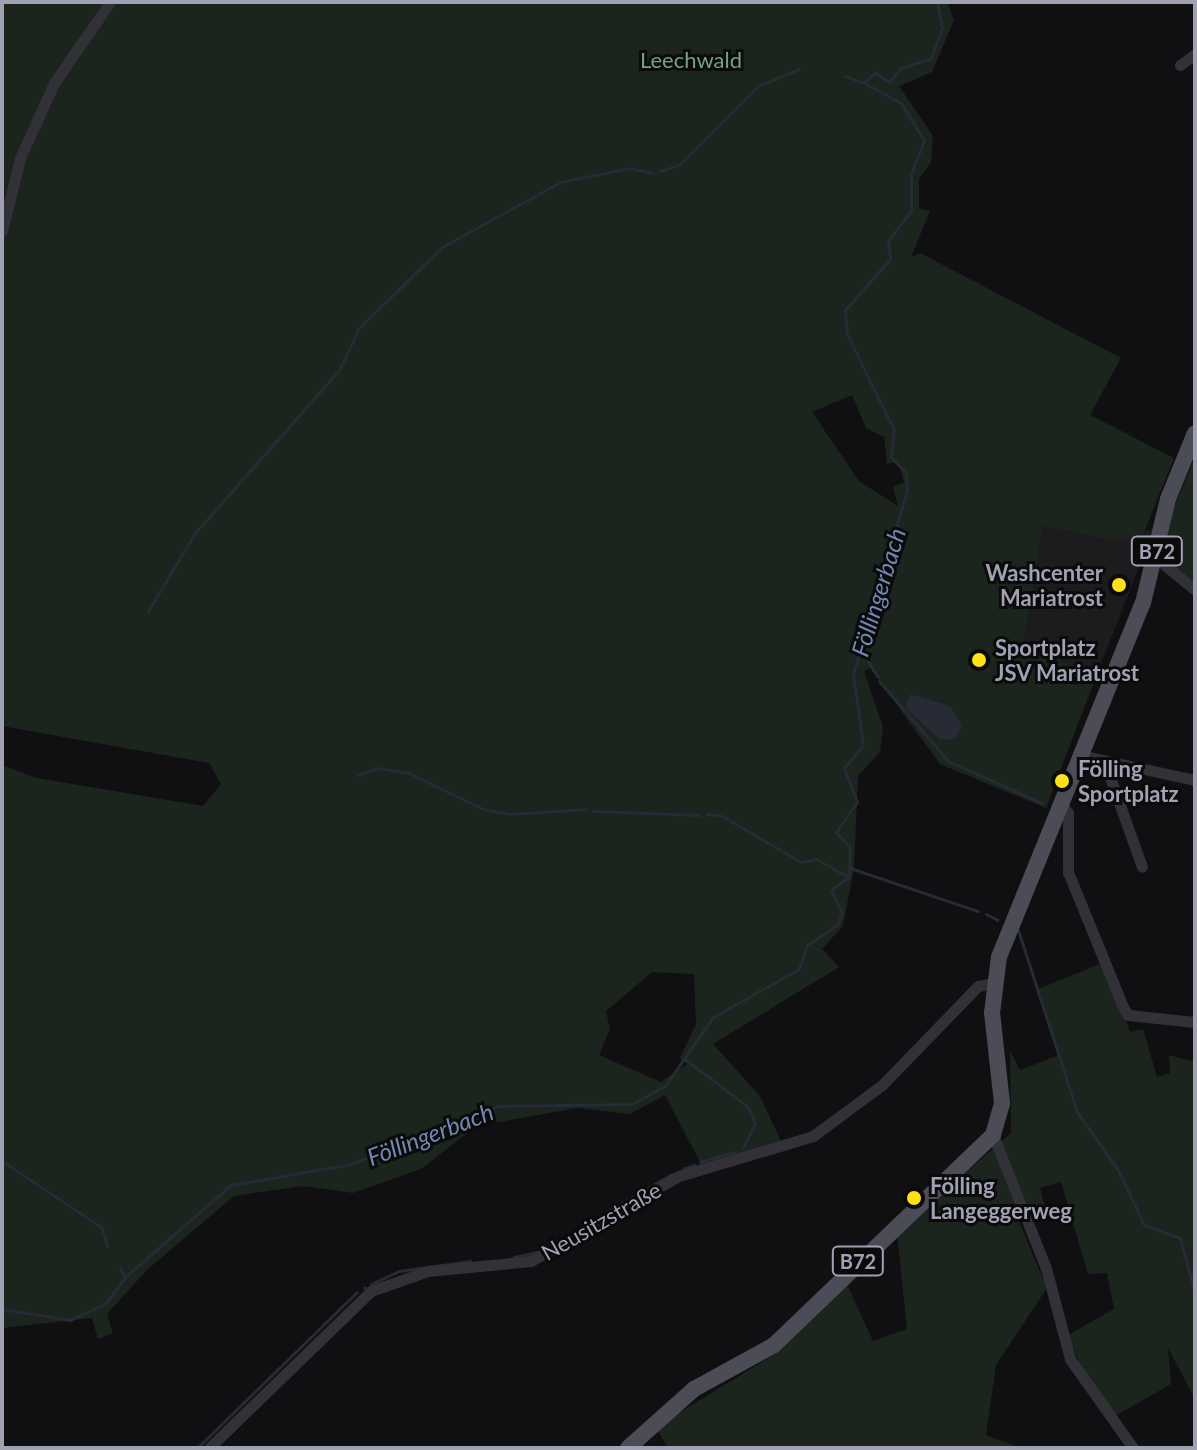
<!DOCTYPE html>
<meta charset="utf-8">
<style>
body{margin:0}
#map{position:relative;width:1197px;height:1450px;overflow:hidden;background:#101012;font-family:Lato,sans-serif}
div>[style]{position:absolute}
.built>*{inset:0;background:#1c1c1f}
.green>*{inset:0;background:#1c241e}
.water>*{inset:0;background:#262b36}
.stream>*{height:3px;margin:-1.5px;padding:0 1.5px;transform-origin:1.5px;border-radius:1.5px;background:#262b36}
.street>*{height:11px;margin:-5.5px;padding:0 5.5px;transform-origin:5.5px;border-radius:5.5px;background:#313137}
.primary>*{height:16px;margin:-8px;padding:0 8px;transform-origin:8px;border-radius:8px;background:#4c4c56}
.dots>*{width:22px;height:22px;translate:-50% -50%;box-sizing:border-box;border:4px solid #0b0b0c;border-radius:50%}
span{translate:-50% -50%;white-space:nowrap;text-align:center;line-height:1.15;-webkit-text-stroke:6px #0b0b0c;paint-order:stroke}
.shield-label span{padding:2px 6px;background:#0b0b0c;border:2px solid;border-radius:6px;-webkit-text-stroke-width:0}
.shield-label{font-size:20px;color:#a0a2b4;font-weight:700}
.park-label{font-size:22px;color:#74a180}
.poi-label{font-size:22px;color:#a0a2b4;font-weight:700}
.right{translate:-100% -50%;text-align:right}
.left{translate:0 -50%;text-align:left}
.street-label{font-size:22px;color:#a0a2b4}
.water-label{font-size:24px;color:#7288b3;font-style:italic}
.frame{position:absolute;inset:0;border:4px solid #a0a2b4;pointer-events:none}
</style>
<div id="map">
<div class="built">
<i style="clip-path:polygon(1043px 526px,1113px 541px,1154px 528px,1096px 677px,1024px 643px)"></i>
</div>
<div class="green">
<i style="clip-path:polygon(evenodd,2px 2px,947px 2px,954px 20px,932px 72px,899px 86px,933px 136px,931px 162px,919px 179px,919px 208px,930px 211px,911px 257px,920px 253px,1121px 358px,1090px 415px,1174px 458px,1143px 535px,1113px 541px,1043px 526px,1024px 642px,1096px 677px,1046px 808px,940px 764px,870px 668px,864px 671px,883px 727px,880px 752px,858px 776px,854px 868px,843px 926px,822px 949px,839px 967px,713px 1044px,760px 1096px,781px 1141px,701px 1164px,665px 1095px,630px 1114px,578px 1108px,476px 1126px,421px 1169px,353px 1193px,303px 1186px,234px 1196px,147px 1270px,107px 1314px,113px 1333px,98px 1339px,92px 1318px,2px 1328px,2px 765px,37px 778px,203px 806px,221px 784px,209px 763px,2px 726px,2px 2px,852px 395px,866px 428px,884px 437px,887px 464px,898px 462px,904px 482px,893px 487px,898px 506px,859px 481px,812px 412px,852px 395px,2px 2px,652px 972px,694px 974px,696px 1024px,680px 1058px,687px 1064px,661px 1082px,599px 1055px,610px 1029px,606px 1011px,652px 972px)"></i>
<i style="clip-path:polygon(1195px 457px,1195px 595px,1163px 566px,1170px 517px)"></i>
<i style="clip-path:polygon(1105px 962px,1130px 1032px,1143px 1029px,1157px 1077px,1170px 1073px,1169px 1055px,1195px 1062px,1195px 1399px,1168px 1348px,1171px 1384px,1115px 1416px,1087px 1381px,1068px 1335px,1114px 1309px,1107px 1273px,1088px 1274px,1061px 1182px,1040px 1188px,1045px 1207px,1017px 1217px,1047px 1288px,996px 1365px,986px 1435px,1021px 1448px,668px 1448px,656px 1427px,770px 1357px,845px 1280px,873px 1341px,907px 1329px,897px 1233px,1011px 1133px,1010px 1051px,1020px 1070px,1059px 1055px,1036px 990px)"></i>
</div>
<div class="water">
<i style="clip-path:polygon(910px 694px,950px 706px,962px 725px,955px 739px,940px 740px,906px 708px)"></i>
</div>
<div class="stream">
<i style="left:845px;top:76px;width:20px;rotate:20deg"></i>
<i style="left:660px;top:171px;width:20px;rotate:-18deg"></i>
<i style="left:679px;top:165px;width:112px;rotate:-45deg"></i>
<i style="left:758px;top:86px;width:44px;rotate:-22.5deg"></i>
<i style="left:148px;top:611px;width:91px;rotate:-58.9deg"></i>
<i style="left:195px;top:533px;width:217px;rotate:-48.5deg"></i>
<i style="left:339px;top:370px;width:47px;rotate:-64.5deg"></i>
<i style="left:359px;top:328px;width:116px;rotate:-44.3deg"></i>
<i style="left:442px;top:247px;width:135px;rotate:-28.8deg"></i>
<i style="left:560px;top:182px;width:72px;rotate:-11.2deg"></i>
<i style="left:631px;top:168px;width:21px;rotate:14deg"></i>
<i style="left:861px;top:651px;width:31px;rotate:57deg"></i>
<i style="left:879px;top:681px;width:106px;rotate:49.2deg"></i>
<i style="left:948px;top:761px;width:103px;rotate:24.1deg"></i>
<i style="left:358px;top:775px;width:20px;rotate:-20deg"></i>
<i style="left:377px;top:768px;width:32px;rotate:9deg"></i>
<i style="left:409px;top:773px;width:82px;rotate:25.9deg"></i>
<i style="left:483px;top:809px;width:28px;rotate:10deg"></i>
<i style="left:511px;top:814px;width:75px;rotate:-3.8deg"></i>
<i style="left:593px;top:811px;width:107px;rotate:2.1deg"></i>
<i style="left:707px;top:814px;width:15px;rotate:8deg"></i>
<i style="left:722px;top:816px;width:91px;rotate:30.2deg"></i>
<i style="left:801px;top:862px;width:15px;rotate:-11deg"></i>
<i style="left:816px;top:859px;width:38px;rotate:29deg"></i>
<i style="left:850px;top:868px;width:135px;rotate:18.6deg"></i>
<i style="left:986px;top:914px;width:13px;rotate:27deg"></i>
<i style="left:1018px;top:930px;width:191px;rotate:72deg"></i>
<i style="left:1077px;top:1112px;width:71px;rotate:54.7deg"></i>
<i style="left:1118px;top:1170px;width:61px;rotate:64.7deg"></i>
<i style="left:1144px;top:1225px;width:38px;rotate:20deg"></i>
<i style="left:1180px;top:1238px;width:58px;rotate:75deg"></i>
<i style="left:685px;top:1059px;width:79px;rotate:37.3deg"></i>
<i style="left:748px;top:1107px;width:17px;rotate:66deg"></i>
<i style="left:755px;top:1123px;width:28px;rotate:116deg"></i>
<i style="left:2px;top:1161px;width:119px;rotate:33.7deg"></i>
<i style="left:101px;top:1227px;width:20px;rotate:72deg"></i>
<i style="left:700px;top:1162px;width:37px;rotate:-16deg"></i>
<i style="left:683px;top:1169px;width:12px;rotate:-20deg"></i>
<i style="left:606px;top:1212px;width:76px;rotate:-29.9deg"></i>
<i style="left:514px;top:1257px;width:24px;rotate:-12deg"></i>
<i style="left:120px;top:1268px;width:10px;rotate:61deg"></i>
<i style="left:371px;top:1284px;width:31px;rotate:-25deg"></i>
<i style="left:399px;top:1271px;width:72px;rotate:-8deg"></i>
<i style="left:364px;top:1288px;width:1px;rotate:-45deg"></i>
<i style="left:2px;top:1309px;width:69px;rotate:9.2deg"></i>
<i style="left:70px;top:1320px;width:40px;rotate:-25deg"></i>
<i style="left:106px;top:1303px;width:32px;rotate:-54deg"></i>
<i style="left:125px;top:1277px;width:140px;rotate:-41deg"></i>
<i style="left:231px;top:1185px;width:122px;rotate:-9.9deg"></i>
<i style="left:351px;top:1164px;width:158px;rotate:-21.5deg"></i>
<i style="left:498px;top:1106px;width:134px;rotate:-0.9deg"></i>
<i style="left:632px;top:1104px;width:38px;rotate:-29deg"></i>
<i style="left:665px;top:1086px;width:84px;rotate:-55.2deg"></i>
<i style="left:713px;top:1017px;width:98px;rotate:-29.2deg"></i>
<i style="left:799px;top:969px;width:25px;rotate:-72deg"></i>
<i style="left:807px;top:945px;width:36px;rotate:-34deg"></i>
<i style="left:837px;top:925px;width:14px;rotate:-69deg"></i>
<i style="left:842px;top:912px;width:25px;rotate:-117deg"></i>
<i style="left:831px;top:890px;width:22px;rotate:-36deg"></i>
<i style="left:849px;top:877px;width:29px;rotate:-88deg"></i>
<i style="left:850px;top:848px;width:21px;rotate:-131deg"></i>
<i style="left:836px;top:832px;width:37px;rotate:-55deg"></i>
<i style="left:857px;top:802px;width:36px;rotate:-111deg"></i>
<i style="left:844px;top:768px;width:30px;rotate:-50deg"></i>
<i style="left:863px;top:745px;width:72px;rotate:-98deg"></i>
<i style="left:853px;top:674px;width:191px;rotate:-73.6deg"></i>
<i style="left:907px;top:491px;width:18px;rotate:-93deg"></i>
<i style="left:906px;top:473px;width:22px;rotate:-133deg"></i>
<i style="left:891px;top:457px;width:27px;rotate:-84deg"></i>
<i style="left:894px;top:430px;width:107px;rotate:-116.1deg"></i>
<i style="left:847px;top:334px;width:24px;rotate:-95deg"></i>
<i style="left:845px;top:310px;width:68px;rotate:-48.6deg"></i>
<i style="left:890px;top:259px;width:18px;rotate:-96deg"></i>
<i style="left:888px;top:241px;width:38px;rotate:-53deg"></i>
<i style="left:911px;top:211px;width:38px;rotate:-90deg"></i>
<i style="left:911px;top:173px;width:35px;rotate:-68deg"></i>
<i style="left:924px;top:140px;width:44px;rotate:-121.9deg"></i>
<i style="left:901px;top:103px;width:42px;rotate:-151.6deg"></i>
<i style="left:864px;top:83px;width:16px;rotate:-45deg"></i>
<i style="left:875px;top:72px;width:17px;rotate:36deg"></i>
<i style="left:889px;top:82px;width:18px;rotate:-49deg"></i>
<i style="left:901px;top:68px;width:32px;rotate:-18deg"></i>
<i style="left:931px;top:58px;width:33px;rotate:-70deg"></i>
<i style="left:942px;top:27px;width:25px;rotate:-101deg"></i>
<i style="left:197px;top:1448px;width:223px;rotate:-44.3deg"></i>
</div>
<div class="street">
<i style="left:1180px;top:65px;width:19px;rotate:-36deg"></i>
<i style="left:2px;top:231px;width:75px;rotate:-76.1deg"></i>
<i style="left:20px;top:158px;width:82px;rotate:-65.6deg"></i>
<i style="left:54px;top:83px;width:98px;rotate:-55.3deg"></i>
<i style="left:1155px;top:557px;width:52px;rotate:39.5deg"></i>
<i style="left:1080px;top:755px;width:118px;rotate:12.3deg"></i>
<i style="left:1105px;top:763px;width:110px;rotate:70.4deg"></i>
<i style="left:1061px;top:803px;width:12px;rotate:55deg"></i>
<i style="left:1068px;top:813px;width:59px;rotate:90deg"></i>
<i style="left:1068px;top:872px;width:146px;rotate:67.8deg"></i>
<i style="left:1123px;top:1007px;width:9px;rotate:58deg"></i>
<i style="left:1128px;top:1015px;width:67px;rotate:6deg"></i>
<i style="left:993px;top:1135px;width:143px;rotate:68.3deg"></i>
<i style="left:1046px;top:1268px;width:94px;rotate:75.2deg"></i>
<i style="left:1070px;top:1359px;width:109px;rotate:54.7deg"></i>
<i style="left:209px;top:1448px;width:226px;rotate:-44.1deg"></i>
<i style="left:371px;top:1291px;width:60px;rotate:-19.3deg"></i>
<i style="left:428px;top:1271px;width:103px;rotate:-5.5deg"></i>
<i style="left:531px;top:1261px;width:171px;rotate:-29.9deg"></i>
<i style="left:679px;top:1176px;width:140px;rotate:-16.6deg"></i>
<i style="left:813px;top:1136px;width:86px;rotate:-36.5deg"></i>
<i style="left:882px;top:1085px;width:138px;rotate:-45.9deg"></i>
<i style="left:978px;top:986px;width:15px;rotate:-11deg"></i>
</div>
<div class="primary">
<i style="left:628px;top:1448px;width:89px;rotate:-41.8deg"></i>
<i style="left:694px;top:1389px;width:91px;rotate:-28.8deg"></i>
<i style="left:774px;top:1345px;width:303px;rotate:-43.8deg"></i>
<i style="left:993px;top:1135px;width:33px;rotate:-74deg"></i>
<i style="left:1002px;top:1103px;width:91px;rotate:-96.3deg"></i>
<i style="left:992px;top:1013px;width:56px;rotate:-82.9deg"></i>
<i style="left:999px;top:957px;width:382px;rotate:-67.9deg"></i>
<i style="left:1143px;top:603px;width:107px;rotate:-76.5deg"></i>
<i style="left:1168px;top:499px;width:71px;rotate:-67.8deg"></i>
</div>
<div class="dots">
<i style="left:1119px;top:585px;background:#ffe11a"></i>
<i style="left:979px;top:660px;background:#ffe11a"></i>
<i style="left:1062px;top:781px;background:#ffe11a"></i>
<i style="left:914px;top:1198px;background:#ffe11a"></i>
</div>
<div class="shield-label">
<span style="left:1157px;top:551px">B72</span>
<span style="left:858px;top:1261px">B72</span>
</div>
<div class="park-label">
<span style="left:691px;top:60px">Leechwald</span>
</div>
<div class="poi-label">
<span class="right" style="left:1103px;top:585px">Washcenter<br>Mariatrost</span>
<span class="left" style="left:995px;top:660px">Sportplatz<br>JSV Mariatrost</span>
<span class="left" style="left:1078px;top:781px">Fölling<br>Sportplatz</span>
<span class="left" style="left:930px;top:1198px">Fölling<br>Langeggerweg</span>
</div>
<div class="street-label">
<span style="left:601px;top:1221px;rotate:-30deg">Neusitzstraße</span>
</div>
<div class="water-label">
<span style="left:878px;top:592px;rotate:-73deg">Föllingerbach</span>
<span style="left:430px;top:1134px;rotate:-21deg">Föllingerbach</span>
</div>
<div class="frame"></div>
</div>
